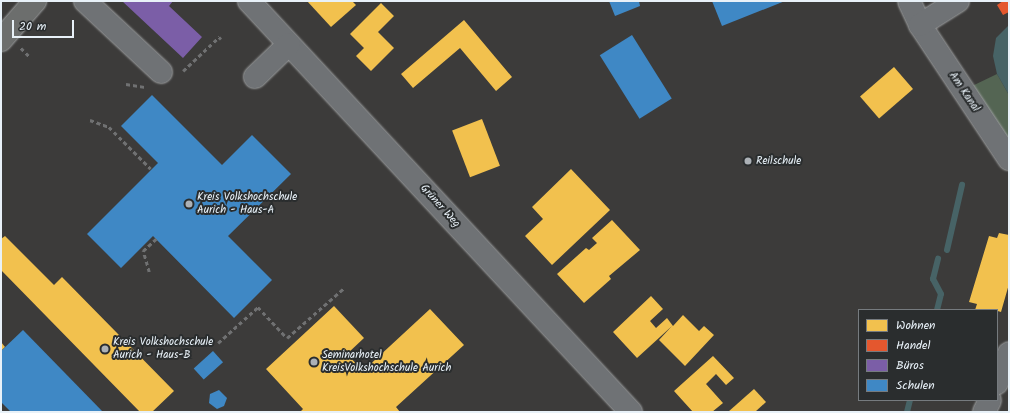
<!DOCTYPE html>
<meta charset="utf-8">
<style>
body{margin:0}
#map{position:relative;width:1010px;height:413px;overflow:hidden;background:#3c3b3a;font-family:Kalam,sans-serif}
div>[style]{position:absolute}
.green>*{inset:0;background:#546553}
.water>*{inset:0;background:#476366}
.homes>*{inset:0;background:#f2c14e;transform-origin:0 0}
.shops>*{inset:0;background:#e4572e}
.offices>*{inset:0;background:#7b5ea7}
.schools>*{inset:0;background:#3f88c5;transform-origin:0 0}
.stream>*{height:6px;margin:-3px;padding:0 3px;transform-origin:3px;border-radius:3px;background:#476366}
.path>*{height:2.5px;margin-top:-1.25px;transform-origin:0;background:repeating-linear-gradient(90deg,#707172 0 4px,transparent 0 7px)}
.roads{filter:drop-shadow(0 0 1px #9d9fa0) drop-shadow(0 0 1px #9d9fa0)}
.minor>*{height:22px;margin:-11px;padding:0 11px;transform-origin:11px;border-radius:11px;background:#6f7275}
.major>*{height:22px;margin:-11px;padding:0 11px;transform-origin:11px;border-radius:11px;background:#6c6e6d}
.dots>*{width:11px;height:11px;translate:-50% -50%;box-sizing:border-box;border:2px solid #2a2d2e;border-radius:50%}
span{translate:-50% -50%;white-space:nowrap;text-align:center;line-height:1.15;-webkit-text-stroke:4px #2a2d2e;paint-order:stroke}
.street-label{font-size:11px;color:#e8f1f8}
.poi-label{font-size:11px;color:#e8f1f8}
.left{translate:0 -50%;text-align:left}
.frame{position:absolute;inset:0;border:2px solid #e8f1f8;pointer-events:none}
.legend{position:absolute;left:858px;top:309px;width:140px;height:92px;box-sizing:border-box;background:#2a2d2e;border:1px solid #767b7f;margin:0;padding:5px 7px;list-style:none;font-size:12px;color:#e8f1f8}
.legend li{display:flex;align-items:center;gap:8px;height:20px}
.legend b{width:20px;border:1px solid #767b7f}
.scale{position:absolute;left:12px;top:20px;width:62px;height:18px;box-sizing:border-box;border:2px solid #e8f1f8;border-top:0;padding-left:5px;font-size:12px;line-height:14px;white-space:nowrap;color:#e8f1f8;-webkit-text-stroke:3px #2a2d2e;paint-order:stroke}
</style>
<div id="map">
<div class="green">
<i style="clip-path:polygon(997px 74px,1009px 95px,1009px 147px,970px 87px)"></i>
</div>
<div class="water">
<i style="clip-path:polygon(1009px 25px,1009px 95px,997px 74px,993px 56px,996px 38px)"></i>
</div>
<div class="homes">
<i style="clip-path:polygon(307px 1px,352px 1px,356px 5px,331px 27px)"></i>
<i style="clip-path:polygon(381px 3px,394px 16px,378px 32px,394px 48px,371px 71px,356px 56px,364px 48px,350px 34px)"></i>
<i style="clip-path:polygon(464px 20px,512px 77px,496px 91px,460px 48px,413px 88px,401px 74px)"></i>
<i style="left:894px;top:67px;width:29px;height:45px;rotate:49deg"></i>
<i style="left:482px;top:119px;width:50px;height:32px;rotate:69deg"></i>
<i style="clip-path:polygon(571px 169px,610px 210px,552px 265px,525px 236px,543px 219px,532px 207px)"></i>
<i style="clip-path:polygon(612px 220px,640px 250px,609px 276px,611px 279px,584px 303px,557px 274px,586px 248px,589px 250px,597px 243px,592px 238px)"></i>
<i style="clip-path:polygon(999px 233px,1009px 235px,1009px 284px,1001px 312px,991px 309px,975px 310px,977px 304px,969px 302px,989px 236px,997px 238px)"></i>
<i style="clip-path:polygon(5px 236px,54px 285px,62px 277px,174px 391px,152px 412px,140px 412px,1px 270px,1px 239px)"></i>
<i style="clip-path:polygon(651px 296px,663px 309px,650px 321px,656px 328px,667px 318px,673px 326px,683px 315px,699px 331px,704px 326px,714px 335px,685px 366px,659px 340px,672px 326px,637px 358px,613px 332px)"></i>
<i style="clip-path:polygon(334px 306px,364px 338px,347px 354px,363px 371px,430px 309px,464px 345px,396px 407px,400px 412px,300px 412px,303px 409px,266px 369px)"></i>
<i style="clip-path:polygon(1px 342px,5px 347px,1px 351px)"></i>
<i style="clip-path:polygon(713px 356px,734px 378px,726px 385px,716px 374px,706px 384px,723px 403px,712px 412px,693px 412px,674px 391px)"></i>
<i style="clip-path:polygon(754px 389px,766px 402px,755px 412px,728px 412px)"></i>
</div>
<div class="shops">
<i style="clip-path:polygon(1003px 1px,1009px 1px,1009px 12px,1003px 15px,997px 5px)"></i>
</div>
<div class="offices">
<i style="clip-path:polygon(122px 1px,173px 1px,169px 6px,202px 37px,183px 58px)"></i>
</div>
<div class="schools">
<i style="clip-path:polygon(609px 1px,639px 1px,640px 6px,615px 16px)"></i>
<i style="clip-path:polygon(712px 1px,785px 1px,722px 26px)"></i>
<i style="left:632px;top:35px;width:75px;height:38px;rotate:58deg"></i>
<i style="clip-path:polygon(152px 95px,222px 165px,252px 135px,291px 174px,228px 236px,272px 280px,234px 318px,153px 236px,121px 268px,87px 234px,158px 163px,121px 126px)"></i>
<i style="clip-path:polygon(23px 330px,103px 412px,11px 412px,1px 402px,1px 351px)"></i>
<i style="left:213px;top:351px;width:15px;height:26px;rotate:48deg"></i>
<i style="clip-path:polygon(219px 390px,227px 398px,224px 406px,217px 409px,209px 403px,210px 394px)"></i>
</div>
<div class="stream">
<i style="left:947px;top:250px;width:67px;rotate:-77deg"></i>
<i style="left:937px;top:310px;width:16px;rotate:-76deg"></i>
<i style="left:941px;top:294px;width:17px;rotate:-118deg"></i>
<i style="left:933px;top:279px;width:21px;rotate:-76deg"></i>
<i style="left:907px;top:412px;width:12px;rotate:-76deg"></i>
</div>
<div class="path">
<i style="left:21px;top:48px;width:13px;rotate:45deg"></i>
<i style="left:183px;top:71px;width:50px;rotate:-43.4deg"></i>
<i style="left:219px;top:37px;width:3px;rotate:45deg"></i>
<i style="left:126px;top:84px;width:20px;rotate:9deg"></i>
<i style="left:90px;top:120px;width:20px;rotate:20deg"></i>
<i style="left:109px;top:127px;width:59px;rotate:45deg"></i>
<i style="left:149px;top:272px;width:22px;rotate:-106deg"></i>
<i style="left:143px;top:251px;width:18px;rotate:-43deg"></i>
<i style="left:218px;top:343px;width:54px;rotate:-42deg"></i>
<i style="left:258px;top:307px;width:42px;rotate:46.9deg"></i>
<i style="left:287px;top:338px;width:76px;rotate:-41.3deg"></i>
</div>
<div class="roads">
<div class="minor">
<i style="left:85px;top:1px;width:104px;rotate:43.1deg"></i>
<i style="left:249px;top:1px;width:561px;rotate:47.09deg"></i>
<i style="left:909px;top:1px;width:26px;rotate:65deg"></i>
<i style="left:920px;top:25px;width:161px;rotate:56.4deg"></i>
<i style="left:920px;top:25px;width:45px;rotate:-32.3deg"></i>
<i style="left:255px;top:77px;width:47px;rotate:-44.1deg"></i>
<i style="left:997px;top:383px;width:32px;rotate:-68deg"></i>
<i style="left:984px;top:412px;width:13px;rotate:-63deg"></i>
</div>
<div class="major">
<i style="left:1px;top:40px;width:52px;rotate:-48.9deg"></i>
</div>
</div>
<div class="dots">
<i style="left:748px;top:161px;background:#acb1b6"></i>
<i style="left:189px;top:204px;background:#acb1b6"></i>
<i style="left:105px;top:349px;background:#acb1b6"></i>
<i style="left:314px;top:362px;background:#acb1b6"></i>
</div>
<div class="street-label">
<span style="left:964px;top:92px;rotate:56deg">Am Kanal</span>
<span style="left:440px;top:206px;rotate:48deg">Grüner Weg</span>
</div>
<div class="poi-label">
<span class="left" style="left:756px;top:161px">Reilschule</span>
<span class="left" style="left:197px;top:204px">Kreis Volkshochschule<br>Aurich - Haus-A</span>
<span class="left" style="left:113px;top:349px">Kreis Volkshochschule<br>Aurich - Haus-B</span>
<span class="left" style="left:322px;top:362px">Seminarhotel<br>KreisVolkshochschule Aurich</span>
</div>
<div class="frame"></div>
<ul class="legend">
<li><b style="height:11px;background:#f2c14e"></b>Wohnen</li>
<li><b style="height:11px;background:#e4572e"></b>Handel</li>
<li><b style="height:11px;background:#7b5ea7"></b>Büros</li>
<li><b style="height:11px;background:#3f88c5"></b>Schulen</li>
</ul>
<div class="scale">20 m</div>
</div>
